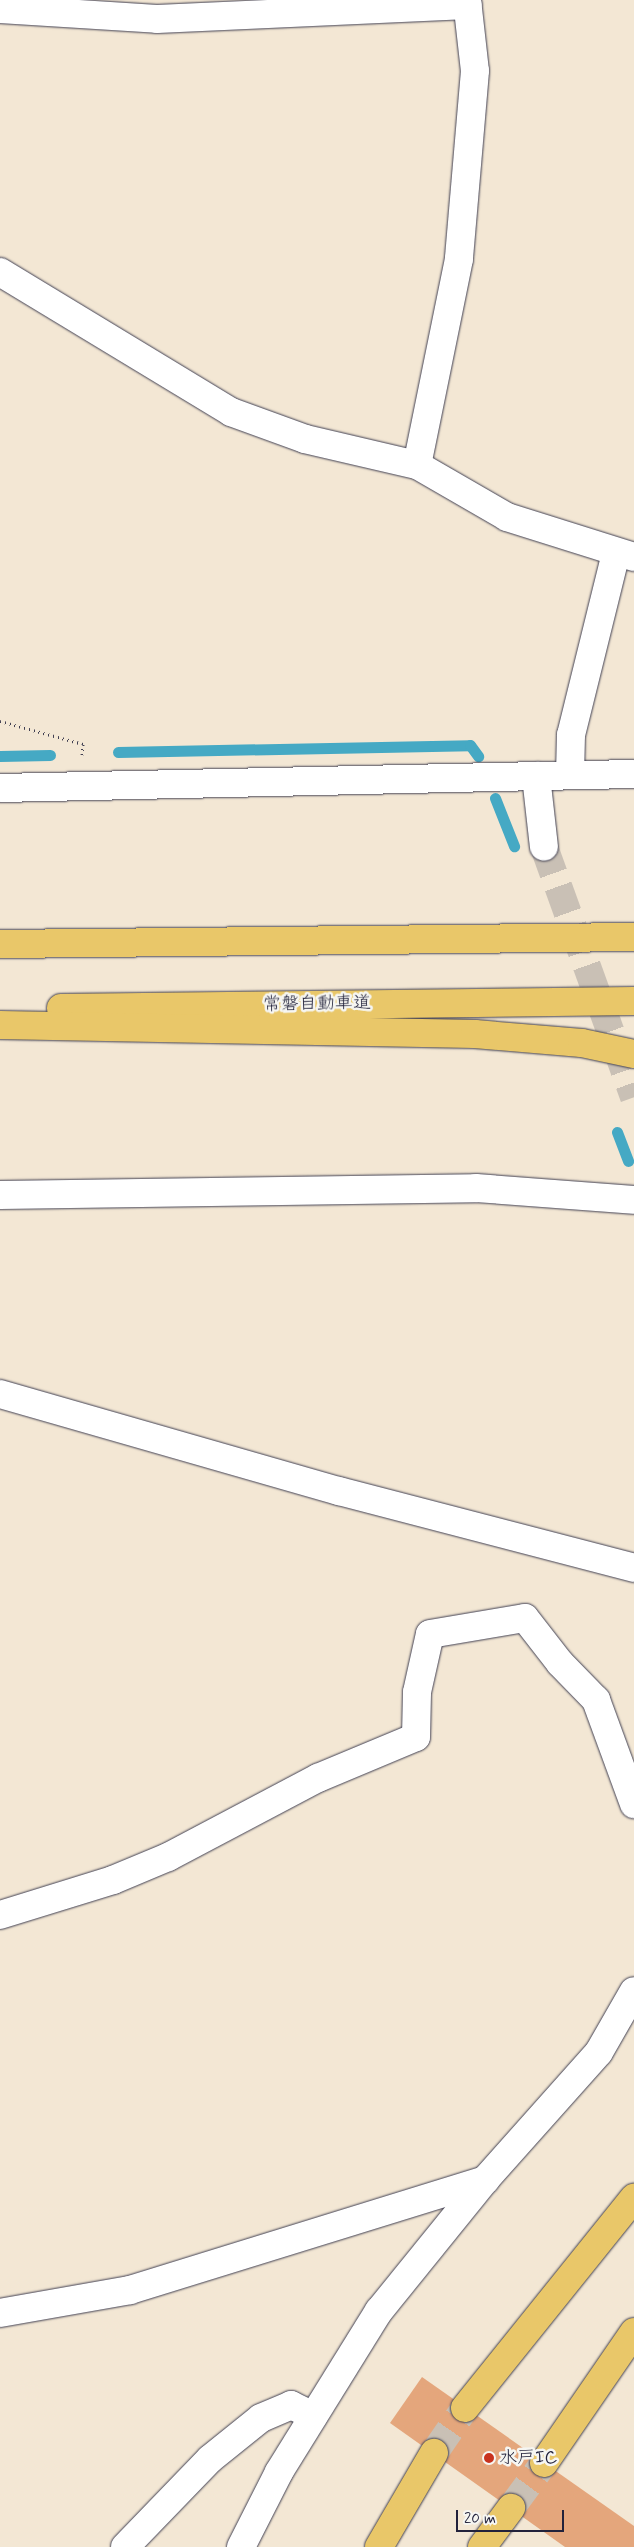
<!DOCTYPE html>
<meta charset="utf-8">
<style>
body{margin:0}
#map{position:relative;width:634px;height:2547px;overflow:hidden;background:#f3e7d4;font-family:Mynerve,"Klee One",sans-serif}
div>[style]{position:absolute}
.stream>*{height:11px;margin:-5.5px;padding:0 5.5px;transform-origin:5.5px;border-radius:5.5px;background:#45a9c4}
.building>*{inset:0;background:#e4a67c}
.minor-tunnel>*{height:28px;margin-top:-14px;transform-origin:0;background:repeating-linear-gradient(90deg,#c9c0b5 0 28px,transparent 0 42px)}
.motorway-tunnel>*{height:28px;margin-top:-14px;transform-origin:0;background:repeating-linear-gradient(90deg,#c9c0b5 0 28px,transparent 0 42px)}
.path>*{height:3px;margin-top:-1.5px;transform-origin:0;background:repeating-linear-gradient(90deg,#414052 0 1px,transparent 0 5px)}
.roads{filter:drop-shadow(0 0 1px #414052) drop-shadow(0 0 1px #414052)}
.minor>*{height:28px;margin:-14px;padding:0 14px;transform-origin:14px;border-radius:14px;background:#fff}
.tertiary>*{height:28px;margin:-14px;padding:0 14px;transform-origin:14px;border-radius:14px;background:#fff}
.motorway>*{height:28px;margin:-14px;padding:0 14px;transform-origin:14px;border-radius:14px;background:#e9c769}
.dots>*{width:14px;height:14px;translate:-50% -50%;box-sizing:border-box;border:2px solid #f6f6f2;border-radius:50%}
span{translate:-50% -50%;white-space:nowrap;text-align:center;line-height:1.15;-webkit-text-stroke:5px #f6f6f2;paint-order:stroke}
.street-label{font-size:18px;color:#22223b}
.poi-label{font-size:18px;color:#22223b}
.left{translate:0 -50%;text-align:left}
.scale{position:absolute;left:456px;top:2510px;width:108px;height:22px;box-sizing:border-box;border:2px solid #22223b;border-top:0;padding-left:6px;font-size:15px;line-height:18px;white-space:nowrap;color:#22223b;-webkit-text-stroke:4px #f6f6f2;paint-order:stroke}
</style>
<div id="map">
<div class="stream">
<i style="left:118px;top:752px;width:352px;rotate:-1.1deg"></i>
<i style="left:470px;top:745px;width:14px;rotate:54deg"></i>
<i style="left:0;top:756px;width:50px;rotate:-1.1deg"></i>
<i style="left:495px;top:798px;width:52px;rotate:68.4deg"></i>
<i style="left:617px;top:1132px;width:31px;rotate:69deg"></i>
</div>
<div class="building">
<i style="clip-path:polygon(422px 2377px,634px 2526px,634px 2547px,565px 2547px,390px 2423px)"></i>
</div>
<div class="minor-tunnel">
<i style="left:544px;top:847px;width:266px;rotate:70.2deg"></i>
</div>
<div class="motorway-tunnel">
<i style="left:434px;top:2453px;width:55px;rotate:-55.4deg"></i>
<i style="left:511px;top:2508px;width:56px;rotate:-53.7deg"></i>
</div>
<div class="path">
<i style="left:0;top:721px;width:86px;rotate:15.5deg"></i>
<i style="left:83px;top:744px;width:11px;rotate:95deg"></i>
</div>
<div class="roads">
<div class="minor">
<i style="left:467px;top:0;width:71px;rotate:83.6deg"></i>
<i style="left:475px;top:71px;width:189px;rotate:94.9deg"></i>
<i style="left:459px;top:259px;width:210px;rotate:101.5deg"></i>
<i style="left:417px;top:465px;width:104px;rotate:30deg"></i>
<i style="left:507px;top:517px;width:133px;rotate:17.5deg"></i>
<i style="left:0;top:9px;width:157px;rotate:3.6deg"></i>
<i style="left:157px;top:19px;width:311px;rotate:-2.6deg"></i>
<i style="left:0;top:272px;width:270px;rotate:31.2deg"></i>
<i style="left:231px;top:412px;width:79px;rotate:20deg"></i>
<i style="left:305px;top:439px;width:115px;rotate:13.1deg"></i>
<i style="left:570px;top:775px;width:40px;rotate:-88.6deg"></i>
<i style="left:571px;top:735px;width:187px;rotate:-76.1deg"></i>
<i style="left:536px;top:776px;width:71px;rotate:83.6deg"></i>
<i style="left:0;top:788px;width:634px;rotate:-1.27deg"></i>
<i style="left:0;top:1394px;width:353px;rotate:16deg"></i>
<i style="left:339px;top:1491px;width:305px;rotate:14.6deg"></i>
<i style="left:0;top:1915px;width:118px;rotate:-17.2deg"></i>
<i style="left:113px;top:1880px;width:60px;rotate:-22.7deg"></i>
<i style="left:168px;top:1857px;width:170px;rotate:-27.8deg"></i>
<i style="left:318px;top:1778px;width:106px;rotate:-22.7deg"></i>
<i style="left:416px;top:1737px;width:45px;rotate:-88.7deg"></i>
<i style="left:417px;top:1692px;width:59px;rotate:-77.4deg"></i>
<i style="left:430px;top:1634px;width:96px;rotate:-9.6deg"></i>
<i style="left:525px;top:1618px;width:57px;rotate:52.1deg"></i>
<i style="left:560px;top:1663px;width:52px;rotate:45.8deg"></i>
<i style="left:596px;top:1700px;width:111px;rotate:69.9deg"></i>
<i style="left:0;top:2313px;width:132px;rotate:-10deg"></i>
<i style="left:130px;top:2290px;width:372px;rotate:-17.2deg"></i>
<i style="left:125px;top:2547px;width:122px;rotate:-46deg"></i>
<i style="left:210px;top:2459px;width:65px;rotate:-38.8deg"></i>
<i style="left:261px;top:2418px;width:33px;rotate:-23deg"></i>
<i style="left:291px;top:2405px;width:25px;rotate:26deg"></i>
<i style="left:241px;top:2547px;width:84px;rotate:-63.1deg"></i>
<i style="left:279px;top:2472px;width:190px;rotate:-58.2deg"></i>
<i style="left:379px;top:2311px;width:169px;rotate:-51deg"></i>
<i style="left:485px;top:2180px;width:171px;rotate:-48.3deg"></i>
<i style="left:599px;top:2052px;width:70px;rotate:-60.2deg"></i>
</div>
<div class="tertiary">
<i style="left:0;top:1195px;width:476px;rotate:-0.8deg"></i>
<i style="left:476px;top:1188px;width:158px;rotate:4.3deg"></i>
</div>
<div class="motorway">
<i style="left:0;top:944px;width:634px;rotate:-0.63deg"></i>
<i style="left:61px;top:1008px;width:573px;rotate:-0.7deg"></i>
<i style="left:0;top:1025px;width:475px;rotate:1.1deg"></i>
<i style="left:475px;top:1034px;width:107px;rotate:4.8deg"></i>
<i style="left:582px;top:1043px;width:53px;rotate:11.9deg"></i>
<i style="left:465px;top:2408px;width:270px;rotate:-51.2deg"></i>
<i style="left:544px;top:2463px;width:159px;rotate:-55.5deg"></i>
<i style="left:379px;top:2547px;width:109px;rotate:-59.7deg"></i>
<i style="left:482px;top:2547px;width:49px;rotate:-53.4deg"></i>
</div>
</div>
<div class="dots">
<i style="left:489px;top:2458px;background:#c8321e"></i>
</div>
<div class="street-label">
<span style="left:317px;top:1004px;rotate:-1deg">常磐自動車道</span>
</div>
<div class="poi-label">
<span class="left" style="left:499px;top:2458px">水戸IC</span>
</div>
<div class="scale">20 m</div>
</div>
